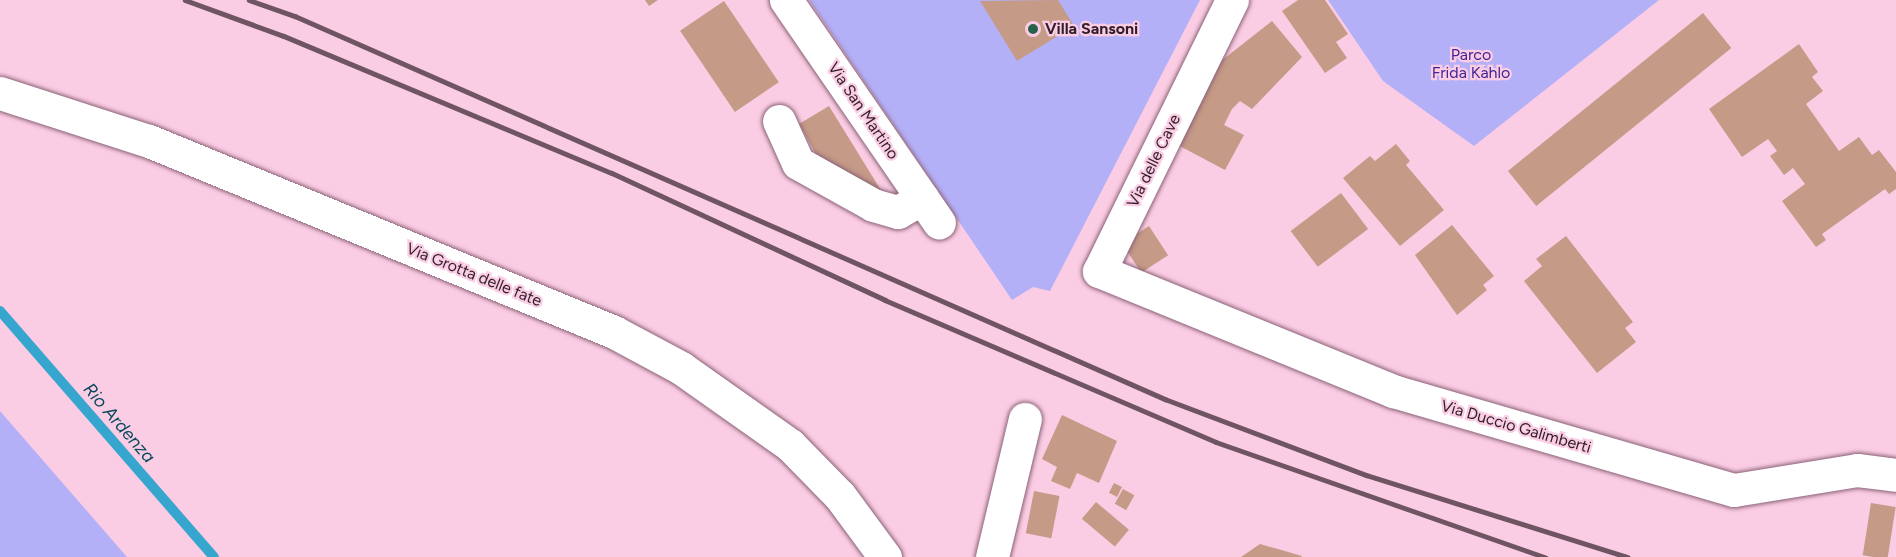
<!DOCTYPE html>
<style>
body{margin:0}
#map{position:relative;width:1896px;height:557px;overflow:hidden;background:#fbcde4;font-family:Figtree,sans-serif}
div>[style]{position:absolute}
.green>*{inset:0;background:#b4b0f8}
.stream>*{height:10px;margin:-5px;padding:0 5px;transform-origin:5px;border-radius:5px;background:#37a6ce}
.building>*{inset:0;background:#c59a86;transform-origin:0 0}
.roads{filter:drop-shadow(0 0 2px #8a6277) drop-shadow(0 0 2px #8a6277)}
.minor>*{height:33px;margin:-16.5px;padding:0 16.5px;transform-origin:16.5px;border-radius:16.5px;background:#fff}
.rail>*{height:4.5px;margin:-2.25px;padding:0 2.25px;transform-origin:2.25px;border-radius:2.25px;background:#6f5562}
.dots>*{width:16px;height:16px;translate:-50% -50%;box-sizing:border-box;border:3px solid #fbcde4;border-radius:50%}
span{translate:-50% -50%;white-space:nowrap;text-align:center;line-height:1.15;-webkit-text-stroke:4.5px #fbcde4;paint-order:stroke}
.poi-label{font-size:16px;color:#2f1e27;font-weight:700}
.left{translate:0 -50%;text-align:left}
.park-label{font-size:16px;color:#412495}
.street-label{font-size:16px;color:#2f1e27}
.water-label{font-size:18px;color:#09495e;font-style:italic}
</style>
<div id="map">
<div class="green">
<i style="clip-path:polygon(809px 0,1200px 0,1050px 291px,1033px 287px,1012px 300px)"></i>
<i style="clip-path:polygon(1328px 0,1659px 0,1474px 146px,1383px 81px)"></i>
<i style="clip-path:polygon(0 411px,127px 557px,0 557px)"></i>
</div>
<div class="stream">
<i style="left:0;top:311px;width:326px;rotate:49deg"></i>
</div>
<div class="building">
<i style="clip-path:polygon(645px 0,658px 0,649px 6px)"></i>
<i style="clip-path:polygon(1058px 0,1074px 26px,1017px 61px,980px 1px)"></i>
<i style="clip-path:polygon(1298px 0,1325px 0,1348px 34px,1336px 42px,1347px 58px,1325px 73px,1282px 11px)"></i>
<i style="left:724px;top:1px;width:98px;height:53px;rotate:56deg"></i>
<i style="left:1703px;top:13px;width:45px;height:251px;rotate:51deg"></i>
<i style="clip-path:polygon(1272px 21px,1302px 57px,1252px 109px,1240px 101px,1232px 109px,1224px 125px,1244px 135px,1225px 170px,1174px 143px,1216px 65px)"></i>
<i style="clip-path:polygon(1799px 44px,1818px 72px,1812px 77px,1823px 91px,1806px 104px,1839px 151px,1859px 137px,1872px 155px,1879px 150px,1896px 172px,1896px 189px,1889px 194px,1885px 189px,1822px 234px,1826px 240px,1816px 247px,1782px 201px,1805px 184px,1793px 168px,1784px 175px,1770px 156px,1777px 151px,1768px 139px,1742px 157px,1709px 109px)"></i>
<i style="clip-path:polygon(829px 106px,882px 192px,824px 168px,799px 124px)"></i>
<i style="clip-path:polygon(1396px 144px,1410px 161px,1406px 165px,1444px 210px,1400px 246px,1343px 178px,1370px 156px,1375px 161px)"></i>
<i style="left:1341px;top:193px;width:45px;height:63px;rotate:53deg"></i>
<i style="clip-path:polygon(1452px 225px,1494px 276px,1483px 285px,1487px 290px,1457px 315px,1415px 255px)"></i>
<i style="left:1149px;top:226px;width:35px;height:32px;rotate:57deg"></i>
<i style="clip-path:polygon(1566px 236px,1633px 322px,1625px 328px,1636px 342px,1597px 373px,1524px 281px,1542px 266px,1536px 259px)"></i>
<i style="clip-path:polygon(1062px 415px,1117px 441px,1099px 483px,1077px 473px,1070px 489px,1051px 481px,1057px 467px,1042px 459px)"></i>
<i style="left:1114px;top:483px;width:9px;height:11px;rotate:27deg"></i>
<i style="left:1123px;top:489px;width:13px;height:17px;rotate:29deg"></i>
<i style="left:1034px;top:491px;width:26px;height:43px;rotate:11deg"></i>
<i style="left:1096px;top:502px;width:43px;height:22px;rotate:40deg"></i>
<i style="left:1871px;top:503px;width:25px;height:53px;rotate:9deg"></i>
<i style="clip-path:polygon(1260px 544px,1302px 556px,1301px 557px,1241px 557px)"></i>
</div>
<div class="roads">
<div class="minor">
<i style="left:786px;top:0;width:270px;rotate:55.5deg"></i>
<i style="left:1232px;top:0;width:302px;rotate:116.1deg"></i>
<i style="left:1099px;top:271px;width:318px;rotate:22.2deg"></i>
<i style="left:1393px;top:391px;width:355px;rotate:16.2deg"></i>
<i style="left:1734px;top:490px;width:125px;rotate:-9.2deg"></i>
<i style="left:1857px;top:470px;width:39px;rotate:7deg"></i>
<i style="left:0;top:93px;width:157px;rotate:17.9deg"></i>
<i style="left:149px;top:141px;width:503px;rotate:22.33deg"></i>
<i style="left:614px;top:332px;width:76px;rotate:28.2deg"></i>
<i style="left:681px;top:368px;width:133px;rotate:35.2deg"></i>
<i style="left:790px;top:445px;width:71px;rotate:45.6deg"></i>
<i style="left:840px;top:496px;width:76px;rotate:53.6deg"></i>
<i style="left:779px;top:121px;width:46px;rotate:65.7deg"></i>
<i style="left:798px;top:163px;width:86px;rotate:29.2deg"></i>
<i style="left:873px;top:205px;width:26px;rotate:16deg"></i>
<i style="left:898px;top:212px;width:28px;rotate:-30deg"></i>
<i style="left:992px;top:557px;width:142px;rotate:-76.6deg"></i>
</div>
</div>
<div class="rail">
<i style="left:185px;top:0;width:105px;rotate:20deg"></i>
<i style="left:284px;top:36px;width:355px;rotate:22.7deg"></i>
<i style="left:612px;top:173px;width:301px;rotate:24.9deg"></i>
<i style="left:885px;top:300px;width:360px;rotate:23.2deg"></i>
<i style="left:1216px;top:442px;width:349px;rotate:19.3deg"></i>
<i style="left:249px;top:0;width:49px;rotate:19.2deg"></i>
<i style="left:295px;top:16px;width:951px;rotate:23.76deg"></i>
<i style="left:1165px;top:399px;width:215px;rotate:20.7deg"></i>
<i style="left:1366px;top:475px;width:274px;rotate:17.4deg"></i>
</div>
<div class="dots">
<i style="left:1033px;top:29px;background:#27624d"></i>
</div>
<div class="poi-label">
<span class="left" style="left:1045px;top:29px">Villa Sansoni</span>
</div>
<div class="park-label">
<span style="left:1471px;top:64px">Parco<br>Frida Kahlo</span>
</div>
<div class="street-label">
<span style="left:863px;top:111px;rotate:56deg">Via San Martino</span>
<span style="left:1154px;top:161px;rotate:-64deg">Via delle Cave</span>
<span style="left:474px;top:275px;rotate:22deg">Via Grotta delle fate</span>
<span style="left:1516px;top:427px;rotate:16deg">Via Duccio Galimberti</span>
</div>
<div class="water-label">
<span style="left:119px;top:423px;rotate:49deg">Rio Ardenza</span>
</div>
</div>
